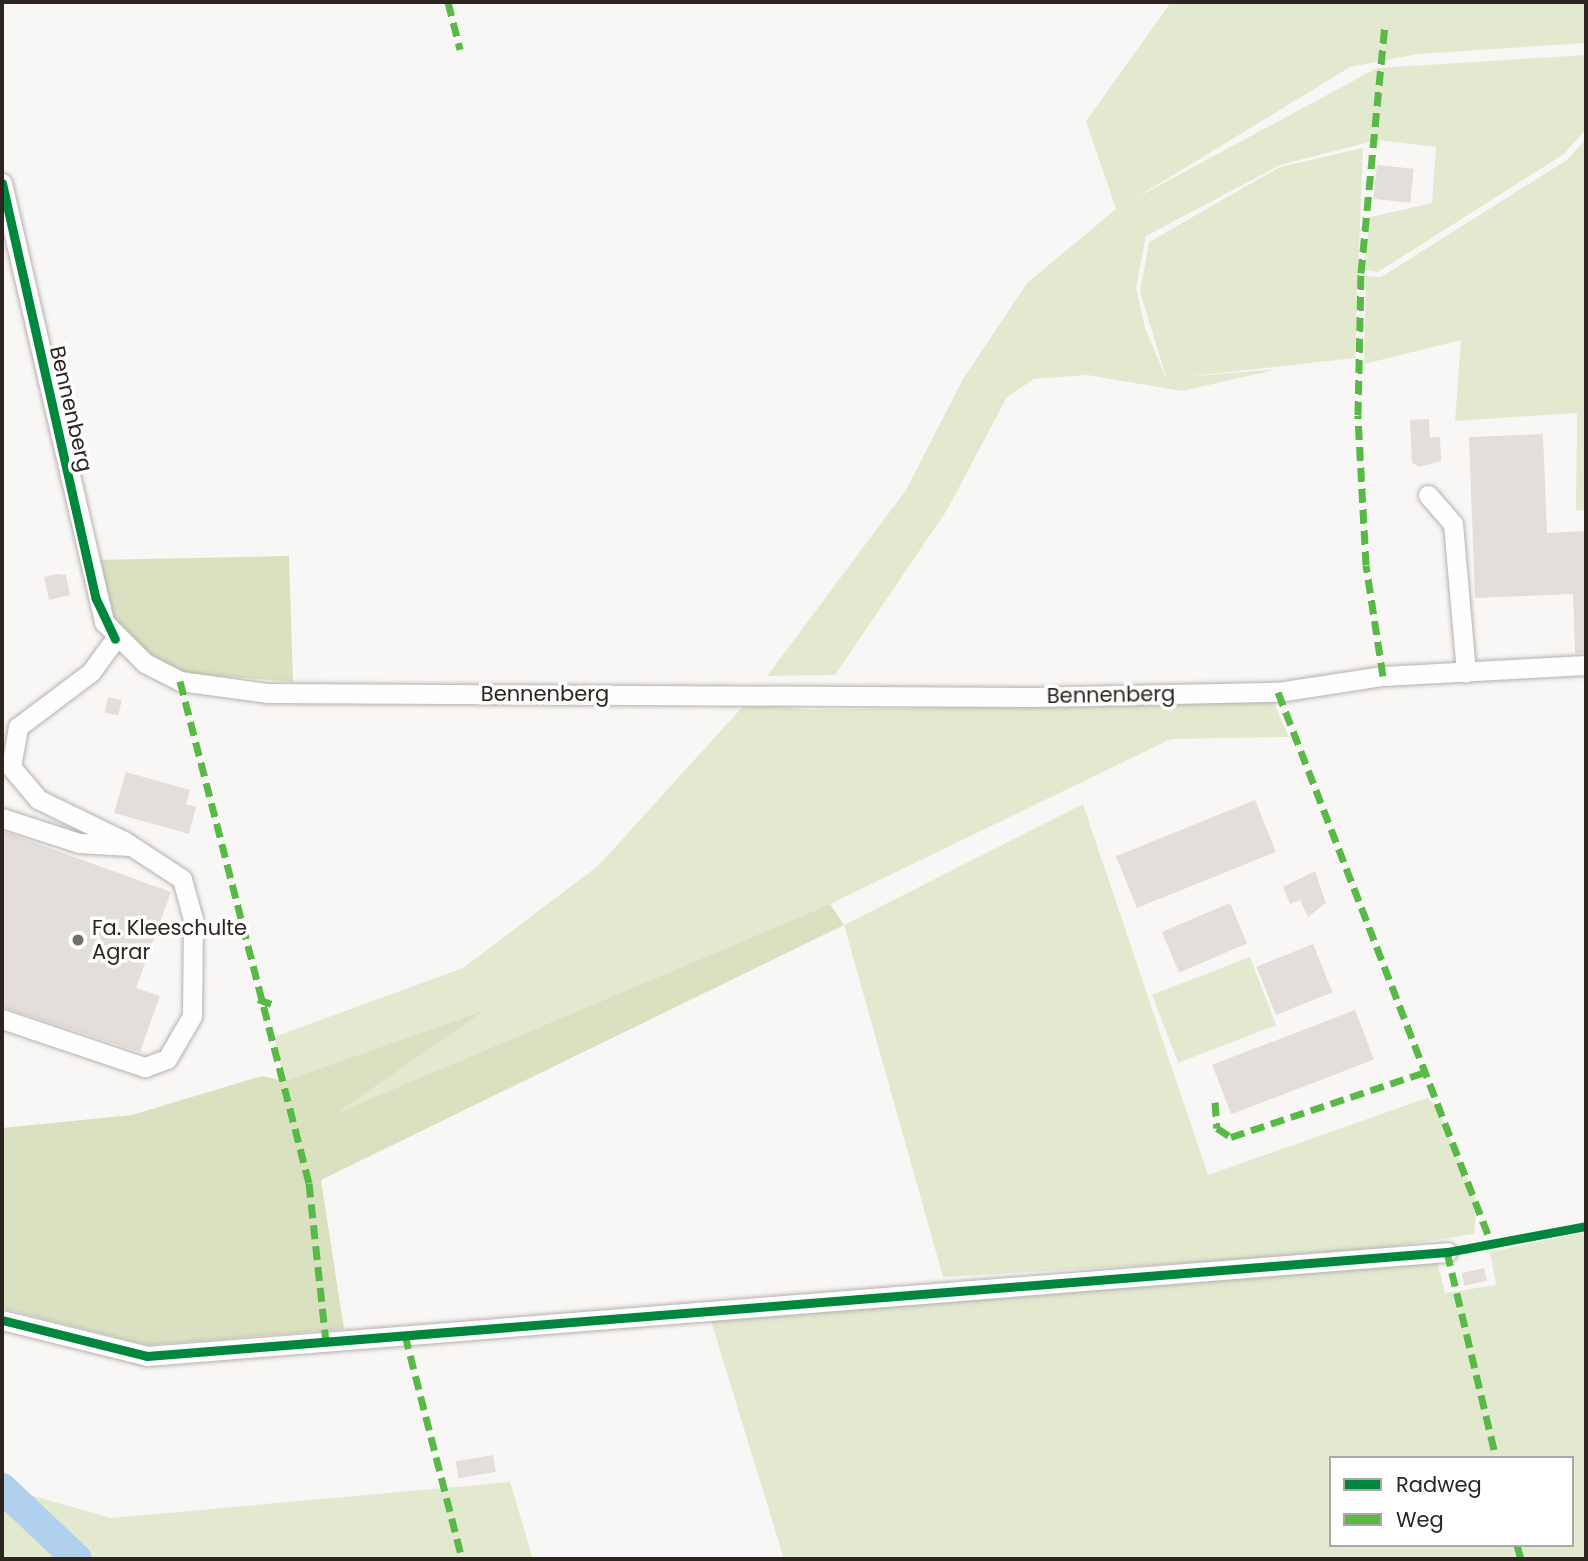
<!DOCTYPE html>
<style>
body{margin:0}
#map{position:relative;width:1588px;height:1561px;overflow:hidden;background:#f9f7f5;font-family:Poppins,sans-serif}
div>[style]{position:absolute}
.green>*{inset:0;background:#e3e9cf;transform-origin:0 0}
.forest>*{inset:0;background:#dae1c0}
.river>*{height:30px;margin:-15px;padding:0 15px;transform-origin:15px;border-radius:15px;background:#afd1ed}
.building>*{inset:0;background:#e4deda;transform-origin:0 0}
.roads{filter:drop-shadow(0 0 2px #b6b1ae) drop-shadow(0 0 2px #b6b1ae)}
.minor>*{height:19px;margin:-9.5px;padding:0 9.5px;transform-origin:9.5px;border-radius:9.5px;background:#fefefe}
.quiet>*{height:7px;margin-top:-3.5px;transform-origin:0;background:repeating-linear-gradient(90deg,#58b947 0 14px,transparent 0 21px)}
.cycleway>*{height:9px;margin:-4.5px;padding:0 4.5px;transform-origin:4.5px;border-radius:4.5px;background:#00873e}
.dots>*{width:19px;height:19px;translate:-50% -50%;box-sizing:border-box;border:4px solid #fff;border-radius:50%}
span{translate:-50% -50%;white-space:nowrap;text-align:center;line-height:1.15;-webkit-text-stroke:7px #fff;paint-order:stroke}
.street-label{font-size:21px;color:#2e241f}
.poi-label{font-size:21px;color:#2e241f}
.left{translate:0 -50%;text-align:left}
.frame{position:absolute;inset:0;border:4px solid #2e241f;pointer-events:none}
.legend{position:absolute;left:1329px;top:1456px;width:245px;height:91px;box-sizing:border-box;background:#fff;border:2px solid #aba7a5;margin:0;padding:9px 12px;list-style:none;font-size:21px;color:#2e241f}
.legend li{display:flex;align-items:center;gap:14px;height:35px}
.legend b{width:35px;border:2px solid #aba7a5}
</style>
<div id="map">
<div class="green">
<i style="clip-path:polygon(1171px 2px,1586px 2px,1586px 43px,1418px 54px,1350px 67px,1134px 199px,1377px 68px,1586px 55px,1586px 129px,1564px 154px,1378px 272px,1364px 270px,1370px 217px,1432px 203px,1436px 147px,1377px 140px,1280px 165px,1146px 236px,1136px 287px,1145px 328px,1167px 380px,1140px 292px,1149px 242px,1280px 167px,1363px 148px,1355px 358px,1184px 377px,1278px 369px,1182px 391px,1087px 375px,1034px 379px,1007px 397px,947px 510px,835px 675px,767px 676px,906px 490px,963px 379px,1027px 283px,1116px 209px,1086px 121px)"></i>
<i style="clip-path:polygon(1586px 139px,1586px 510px,1576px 511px,1577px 413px,1455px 421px,1461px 340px,1364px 364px,1366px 276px,1381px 277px,1567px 160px)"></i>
<i style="clip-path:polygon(1273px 701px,1289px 737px,1171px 739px,830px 904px,331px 1116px,481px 1013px,284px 1081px,274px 1037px,463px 968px,599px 865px,746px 703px,810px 710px)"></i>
<i style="clip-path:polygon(1083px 804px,1208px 1175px,1427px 1098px,1437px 1106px,1477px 1202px,1474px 1234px,1344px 1254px,943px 1277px,844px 925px)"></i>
<i style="left:1250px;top:957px;width:73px;height:105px;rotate:69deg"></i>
<i style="clip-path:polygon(evenodd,1586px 1232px,1586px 1559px,784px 1559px,711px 1321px,1437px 1261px,1445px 1293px,1496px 1285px,1490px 1252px,1586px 1232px,1331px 1458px,1572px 1458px,1572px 1545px,1331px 1545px,1331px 1458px)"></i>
<i style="clip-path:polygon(510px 1482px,533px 1559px,2px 1559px,2px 1487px,111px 1518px)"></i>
</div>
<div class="forest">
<i style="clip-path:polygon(289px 556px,293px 682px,184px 673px,147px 653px,108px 616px,94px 560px)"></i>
<i style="clip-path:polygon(830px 904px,844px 925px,321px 1180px,344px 1329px,147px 1345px,2px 1308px,2px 1128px,132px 1115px,262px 1076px,284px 1081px,484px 1011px,335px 1114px)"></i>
</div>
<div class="river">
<i style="left:2px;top:1488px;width:103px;rotate:43.4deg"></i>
</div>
<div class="building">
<i style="left:1377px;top:165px;width:37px;height:34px;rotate:6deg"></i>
<i style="clip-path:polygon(1429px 419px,1430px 438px,1440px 437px,1441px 461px,1420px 467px,1412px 463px,1410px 420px)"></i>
<i style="clip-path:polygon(1543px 434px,1547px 533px,1586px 531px,1586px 653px,1575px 653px,1573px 594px,1475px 598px,1469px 437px)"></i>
<i style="clip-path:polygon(57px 574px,66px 575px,70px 595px,49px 600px,44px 577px)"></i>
<i style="left:108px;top:697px;width:14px;height:16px;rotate:12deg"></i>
<i style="clip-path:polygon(126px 772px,190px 790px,186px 804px,196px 807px,189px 834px,114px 813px)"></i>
<i style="left:1255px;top:800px;width:56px;height:150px;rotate:68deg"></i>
<i style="clip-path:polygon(2px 831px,171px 892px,136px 988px,160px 996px,140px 1052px,2px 1007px)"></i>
<i style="clip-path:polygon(1315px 871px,1326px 903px,1308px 917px,1300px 900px,1290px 904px,1283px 887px)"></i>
<i style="left:1230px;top:903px;width:44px;height:74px;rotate:67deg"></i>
<i style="left:1313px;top:944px;width:52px;height:61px;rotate:68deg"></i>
<i style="left:1355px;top:1010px;width:53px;height:153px;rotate:69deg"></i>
<i style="left:1484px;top:1268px;width:13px;height:23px;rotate:77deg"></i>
<i style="left:493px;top:1455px;width:17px;height:38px;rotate:80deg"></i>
</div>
<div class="roads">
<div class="minor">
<i style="left:2px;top:183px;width:451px;rotate:76.9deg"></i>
<i style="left:104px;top:622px;width:58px;rotate:45deg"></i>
<i style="left:145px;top:663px;width:39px;rotate:27deg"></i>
<i style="left:180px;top:681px;width:89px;rotate:7.8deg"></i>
<i style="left:268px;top:693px;width:763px;rotate:0.3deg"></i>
<i style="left:1031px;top:697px;width:247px;rotate:-1.2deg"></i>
<i style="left:1278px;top:692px;width:106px;rotate:-8.7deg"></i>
<i style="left:1383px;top:676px;width:203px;rotate:-3.1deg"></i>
<i style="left:1428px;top:495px;width:38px;rotate:49deg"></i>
<i style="left:1453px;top:524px;width:149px;rotate:85deg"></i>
<i style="left:2px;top:818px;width:81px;rotate:18deg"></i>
<i style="left:79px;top:843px;width:51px;rotate:3.4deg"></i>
<i style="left:2px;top:1019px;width:151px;rotate:18.6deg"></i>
<i style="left:145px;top:1067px;width:23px;rotate:-20deg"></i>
<i style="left:167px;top:1059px;width:50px;rotate:-59.8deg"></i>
<i style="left:192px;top:1016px;width:97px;rotate:-89.4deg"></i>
<i style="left:193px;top:919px;width:41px;rotate:-105.4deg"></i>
<i style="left:182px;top:879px;width:69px;rotate:-146.8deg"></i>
<i style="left:124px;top:841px;width:96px;rotate:-154deg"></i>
<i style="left:38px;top:799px;width:42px;rotate:-130.2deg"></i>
<i style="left:11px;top:767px;width:41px;rotate:-80.1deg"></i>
<i style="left:18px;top:727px;width:91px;rotate:-37deg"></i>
<i style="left:91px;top:672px;width:41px;rotate:-54deg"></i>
<i style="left:2px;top:1320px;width:149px;rotate:13.9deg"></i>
<i style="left:147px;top:1356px;width:1304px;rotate:-4.57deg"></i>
</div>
</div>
<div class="quiet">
<i style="left:448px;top:2px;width:49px;rotate:75.7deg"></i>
<i style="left:1383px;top:676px;width:112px;rotate:-98.7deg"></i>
<i style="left:1366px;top:565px;width:150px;rotate:-93.1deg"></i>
<i style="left:1358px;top:415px;width:142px;rotate:-88.8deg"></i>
<i style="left:1361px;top:273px;width:248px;rotate:-84.5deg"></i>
<i style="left:180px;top:681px;width:518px;rotate:75.59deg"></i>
<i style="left:309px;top:1183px;width:160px;rotate:83.9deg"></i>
<i style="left:1278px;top:692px;width:593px;rotate:68.84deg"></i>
<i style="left:258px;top:999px;width:20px;rotate:20deg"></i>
<i style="left:1215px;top:1102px;width:26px;rotate:86deg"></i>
<i style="left:1217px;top:1128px;width:17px;rotate:33deg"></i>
<i style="left:1231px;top:1137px;width:208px;rotate:-18.5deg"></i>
<i style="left:1452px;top:1251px;width:5px;rotate:169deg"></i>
<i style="left:1447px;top:1252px;width:212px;rotate:76.6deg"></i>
<i style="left:405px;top:1335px;width:231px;rotate:75.7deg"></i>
<i style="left:1517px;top:1545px;width:15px;rotate:74deg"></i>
</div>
<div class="cycleway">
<i style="left:2px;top:183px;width:426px;rotate:77.3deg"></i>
<i style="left:96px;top:599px;width:44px;rotate:64.6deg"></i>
<i style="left:2px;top:1320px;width:149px;rotate:13.9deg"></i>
<i style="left:147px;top:1356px;width:1304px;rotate:-4.57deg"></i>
<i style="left:1447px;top:1252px;width:141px;rotate:-10.6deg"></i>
</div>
<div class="dots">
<i style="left:78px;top:940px;background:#756e6a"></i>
</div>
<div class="street-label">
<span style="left:71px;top:409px;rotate:77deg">Bennenberg</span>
<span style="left:545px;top:694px">Bennenberg</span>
<span style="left:1111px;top:695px;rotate:-1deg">Bennenberg</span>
</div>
<div class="poi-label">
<span class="left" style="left:92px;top:940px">Fa. Kleeschulte<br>Agrar</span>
</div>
<div class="frame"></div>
<ul class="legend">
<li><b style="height:9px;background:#00873e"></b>Radweg</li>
<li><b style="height:9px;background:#58b947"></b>Weg</li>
</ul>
</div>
